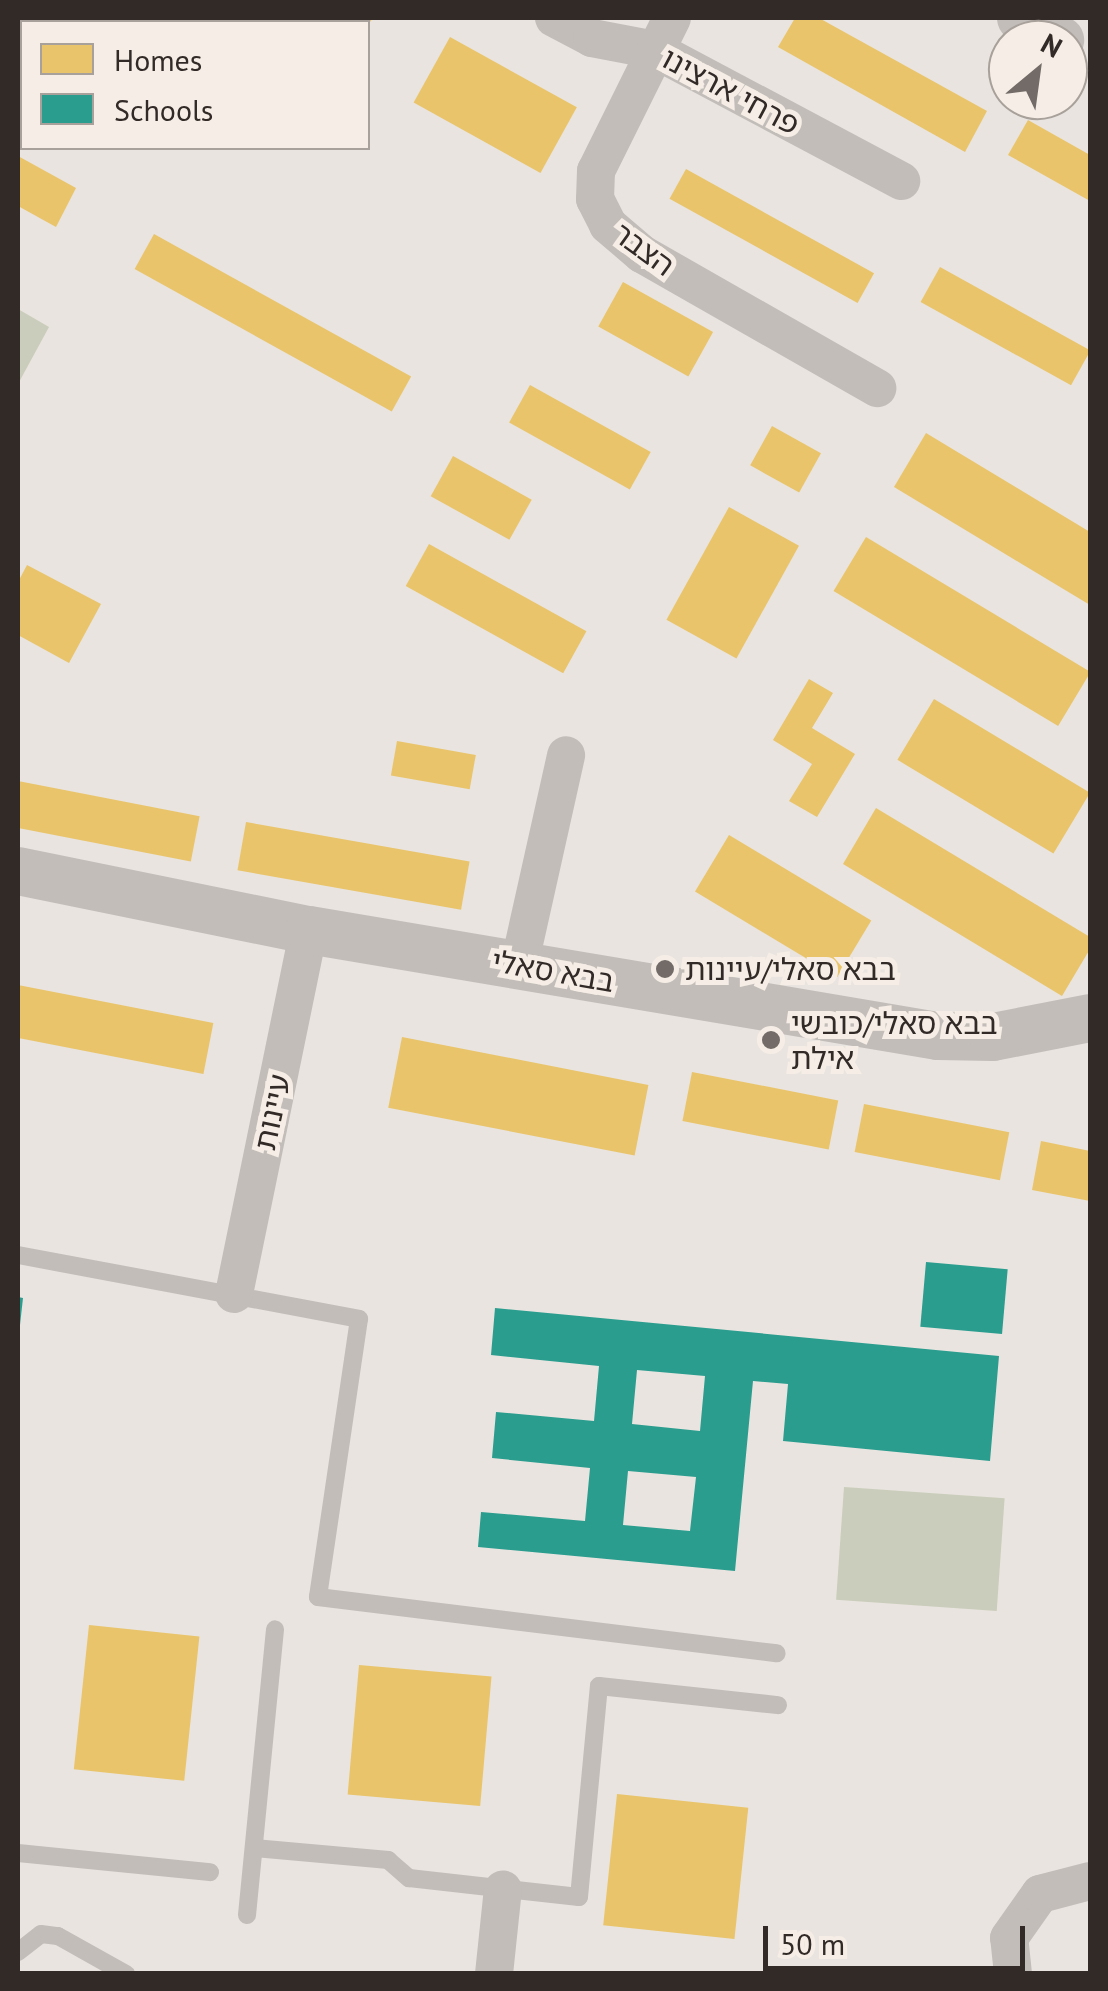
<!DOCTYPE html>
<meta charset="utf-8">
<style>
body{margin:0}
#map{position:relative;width:1108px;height:1991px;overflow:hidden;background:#e9e4df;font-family:"PT Sans","Noto Sans Hebrew",sans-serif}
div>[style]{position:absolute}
.green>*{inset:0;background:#cacdbb;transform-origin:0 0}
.homes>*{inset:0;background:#e9c46a;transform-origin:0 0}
.schools>*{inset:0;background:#2a9d8f;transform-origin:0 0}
.service>*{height:18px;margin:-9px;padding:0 9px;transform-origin:9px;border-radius:9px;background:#c2bdb9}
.minor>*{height:38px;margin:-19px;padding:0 19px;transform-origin:19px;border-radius:19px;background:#c2bdb9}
.tertiary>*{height:48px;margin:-24px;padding:0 24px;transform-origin:24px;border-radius:24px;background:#c2bdb9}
.dots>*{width:28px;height:28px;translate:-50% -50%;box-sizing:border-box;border:5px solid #f6eee6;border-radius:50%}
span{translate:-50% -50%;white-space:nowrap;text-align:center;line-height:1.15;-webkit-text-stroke:10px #f6eee6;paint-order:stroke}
.street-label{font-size:30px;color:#322a27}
.poi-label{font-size:30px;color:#322a27}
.left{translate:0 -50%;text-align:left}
.frame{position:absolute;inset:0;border:20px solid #322a27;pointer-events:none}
.legend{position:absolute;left:20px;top:20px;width:350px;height:130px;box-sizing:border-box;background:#f6eee6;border:2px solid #a8a09a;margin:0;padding:12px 18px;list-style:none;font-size:30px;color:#322a27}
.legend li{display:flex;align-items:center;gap:20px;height:50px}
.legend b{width:50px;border:2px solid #a8a09a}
.north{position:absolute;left:988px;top:20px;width:100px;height:100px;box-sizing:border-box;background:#f6eee6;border:2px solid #a8a09a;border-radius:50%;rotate:29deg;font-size:28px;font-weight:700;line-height:40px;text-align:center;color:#322a27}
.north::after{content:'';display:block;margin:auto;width:35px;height:45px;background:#726b67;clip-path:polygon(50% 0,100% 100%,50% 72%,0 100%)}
.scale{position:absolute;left:763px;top:1926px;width:262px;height:45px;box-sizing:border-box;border:5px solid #322a27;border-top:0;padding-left:12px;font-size:30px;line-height:35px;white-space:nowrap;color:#322a27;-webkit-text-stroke:8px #f6eee6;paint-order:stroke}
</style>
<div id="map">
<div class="green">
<i style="clip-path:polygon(18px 309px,49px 327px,18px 384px)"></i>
<i style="left:844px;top:1487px;width:161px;height:113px;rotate:4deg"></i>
</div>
<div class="homes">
<i style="clip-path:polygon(244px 18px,373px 18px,370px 22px)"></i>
<i style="clip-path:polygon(795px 18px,819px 18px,987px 111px,965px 152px,778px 47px)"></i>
<i style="left:450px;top:37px;width:145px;height:75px;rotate:29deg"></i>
<i style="clip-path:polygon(1028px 120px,1090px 155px,1090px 201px,1008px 155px)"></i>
<i style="clip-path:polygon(18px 156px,76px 188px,56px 227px,18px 206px)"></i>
<i style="left:686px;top:169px;width:215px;height:34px;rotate:29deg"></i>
<i style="left:154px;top:234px;width:294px;height:40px;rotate:29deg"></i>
<i style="left:940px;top:267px;width:172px;height:40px;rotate:29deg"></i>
<i style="left:623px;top:282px;width:103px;height:51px;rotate:29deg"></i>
<i style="left:530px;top:385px;width:138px;height:43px;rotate:29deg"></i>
<i style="left:772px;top:426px;width:56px;height:45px;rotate:29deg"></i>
<i style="clip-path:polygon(926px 433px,1090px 532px,1090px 605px,894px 487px)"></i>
<i style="left:453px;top:456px;width:90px;height:46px;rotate:29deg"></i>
<i style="left:729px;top:507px;width:80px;height:129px;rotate:29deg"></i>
<i style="left:866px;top:537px;width:262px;height:63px;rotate:31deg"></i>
<i style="left:429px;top:544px;width:180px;height:48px;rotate:29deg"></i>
<i style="clip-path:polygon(27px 565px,101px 604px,69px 663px,18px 635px,18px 582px)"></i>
<i style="clip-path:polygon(809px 679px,833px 693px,812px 728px,855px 754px,817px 817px,789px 801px,812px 764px,773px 740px)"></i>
<i style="left:934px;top:699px;width:182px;height:71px;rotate:31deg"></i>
<i style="left:397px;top:741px;width:80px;height:35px;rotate:10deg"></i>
<i style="left:18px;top:781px;width:185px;height:46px;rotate:11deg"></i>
<i style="clip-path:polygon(876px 808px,1090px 937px,1090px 949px,1062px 996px,843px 864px)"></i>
<i style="left:246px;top:822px;width:227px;height:49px;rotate:10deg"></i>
<i style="left:729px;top:835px;width:166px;height:66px;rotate:31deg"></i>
<i style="left:18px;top:985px;width:199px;height:52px;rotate:11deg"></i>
<i style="left:402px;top:1037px;width:251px;height:72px;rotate:11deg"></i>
<i style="left:692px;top:1072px;width:149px;height:50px;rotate:11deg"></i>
<i style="left:864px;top:1104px;width:148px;height:49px;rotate:11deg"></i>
<i style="clip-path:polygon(1041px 1141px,1090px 1151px,1090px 1201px,1032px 1190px)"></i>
<i style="left:89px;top:1625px;width:111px;height:145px;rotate:6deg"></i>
<i style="left:359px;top:1665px;width:133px;height:130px;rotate:5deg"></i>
<i style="left:617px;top:1794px;width:132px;height:132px;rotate:6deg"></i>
</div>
<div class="schools">
<i style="left:926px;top:1262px;width:82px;height:65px;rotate:5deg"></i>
<i style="clip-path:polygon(18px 1297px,23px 1298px,20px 1325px,18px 1325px)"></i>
<i style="clip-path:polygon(evenodd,495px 1308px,999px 1356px,990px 1461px,783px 1441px,788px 1384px,753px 1381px,735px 1571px,478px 1547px,481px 1512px,585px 1521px,590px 1468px,492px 1458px,496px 1412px,594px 1421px,599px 1366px,491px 1355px,495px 1308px,637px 1370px,705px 1376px,700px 1431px,632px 1424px,637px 1370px,495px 1308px,628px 1471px,696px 1477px,690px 1531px,623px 1525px,628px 1471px)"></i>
</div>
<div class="service">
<i style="left:18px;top:1255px;width:347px;rotate:10.6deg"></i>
<i style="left:359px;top:1319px;width:281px;rotate:98.4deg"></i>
<i style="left:318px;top:1597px;width:462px;rotate:7deg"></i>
<i style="left:254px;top:1848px;width:135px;rotate:5.1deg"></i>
<i style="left:388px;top:1860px;width:28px;rotate:41deg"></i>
<i style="left:409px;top:1878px;width:171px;rotate:6.4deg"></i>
<i style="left:579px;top:1897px;width:212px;rotate:-84.6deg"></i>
<i style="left:599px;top:1686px;width:180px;rotate:6.1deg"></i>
<i style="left:18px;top:1853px;width:193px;rotate:5.7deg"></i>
<i style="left:247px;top:1915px;width:287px;rotate:-84.4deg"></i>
<i style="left:18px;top:1952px;width:29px;rotate:-38deg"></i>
<i style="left:41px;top:1934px;width:17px;rotate:7deg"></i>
<i style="left:58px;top:1936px;width:78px;rotate:29.2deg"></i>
</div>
<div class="minor">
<i style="left:554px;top:18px;width:43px;rotate:27.8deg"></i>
<i style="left:592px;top:38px;width:64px;rotate:10.8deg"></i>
<i style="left:655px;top:50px;width:279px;rotate:28deg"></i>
<i style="left:672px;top:18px;width:171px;rotate:116.4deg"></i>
<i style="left:596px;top:171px;width:28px;rotate:92deg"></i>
<i style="left:595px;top:199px;width:29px;rotate:63deg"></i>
<i style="left:608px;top:225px;width:45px;rotate:40.5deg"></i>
<i style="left:642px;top:254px;width:271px;rotate:29.7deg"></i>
<i style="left:519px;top:966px;width:216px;rotate:-77.4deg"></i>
<i style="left:234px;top:1294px;width:372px;rotate:-78.4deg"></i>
<i style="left:494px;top:1974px;width:85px;rotate:-84deg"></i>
<i style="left:1013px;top:1974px;width:36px;rotate:-96deg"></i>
<i style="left:1009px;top:1938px;width:54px;rotate:-54.8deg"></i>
<i style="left:1040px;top:1894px;width:52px;rotate:-14.6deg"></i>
</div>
<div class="tertiary">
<i style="left:1021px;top:18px;width:45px;rotate:29.4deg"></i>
<i style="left:18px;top:871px;width:297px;rotate:11.5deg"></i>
<i style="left:309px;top:930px;width:638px;rotate:9.57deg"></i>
<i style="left:938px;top:1036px;width:55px;rotate:1deg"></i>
<i style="left:993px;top:1037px;width:99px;rotate:-11.1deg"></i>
</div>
<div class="dots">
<i style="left:665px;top:969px;background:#726b67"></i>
<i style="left:771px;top:1040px;background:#726b67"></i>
</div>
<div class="street-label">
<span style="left:731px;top:91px;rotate:28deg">פרחי ארצינו</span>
<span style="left:644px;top:249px;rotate:36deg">הצבר</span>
<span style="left:553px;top:971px;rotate:10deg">בבא סאלי</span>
<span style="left:272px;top:1112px;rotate:-78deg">עיינות</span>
</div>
<div class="poi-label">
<span class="left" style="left:685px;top:969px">בבא סאלי/עיינות</span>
<span class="left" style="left:791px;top:1040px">בבא סאלי/כובשי<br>אילת</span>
</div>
<div class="frame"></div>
<ul class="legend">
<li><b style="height:28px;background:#e9c46a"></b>Homes</li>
<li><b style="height:28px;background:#2a9d8f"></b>Schools</li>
</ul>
<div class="north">N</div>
<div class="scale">50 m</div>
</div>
